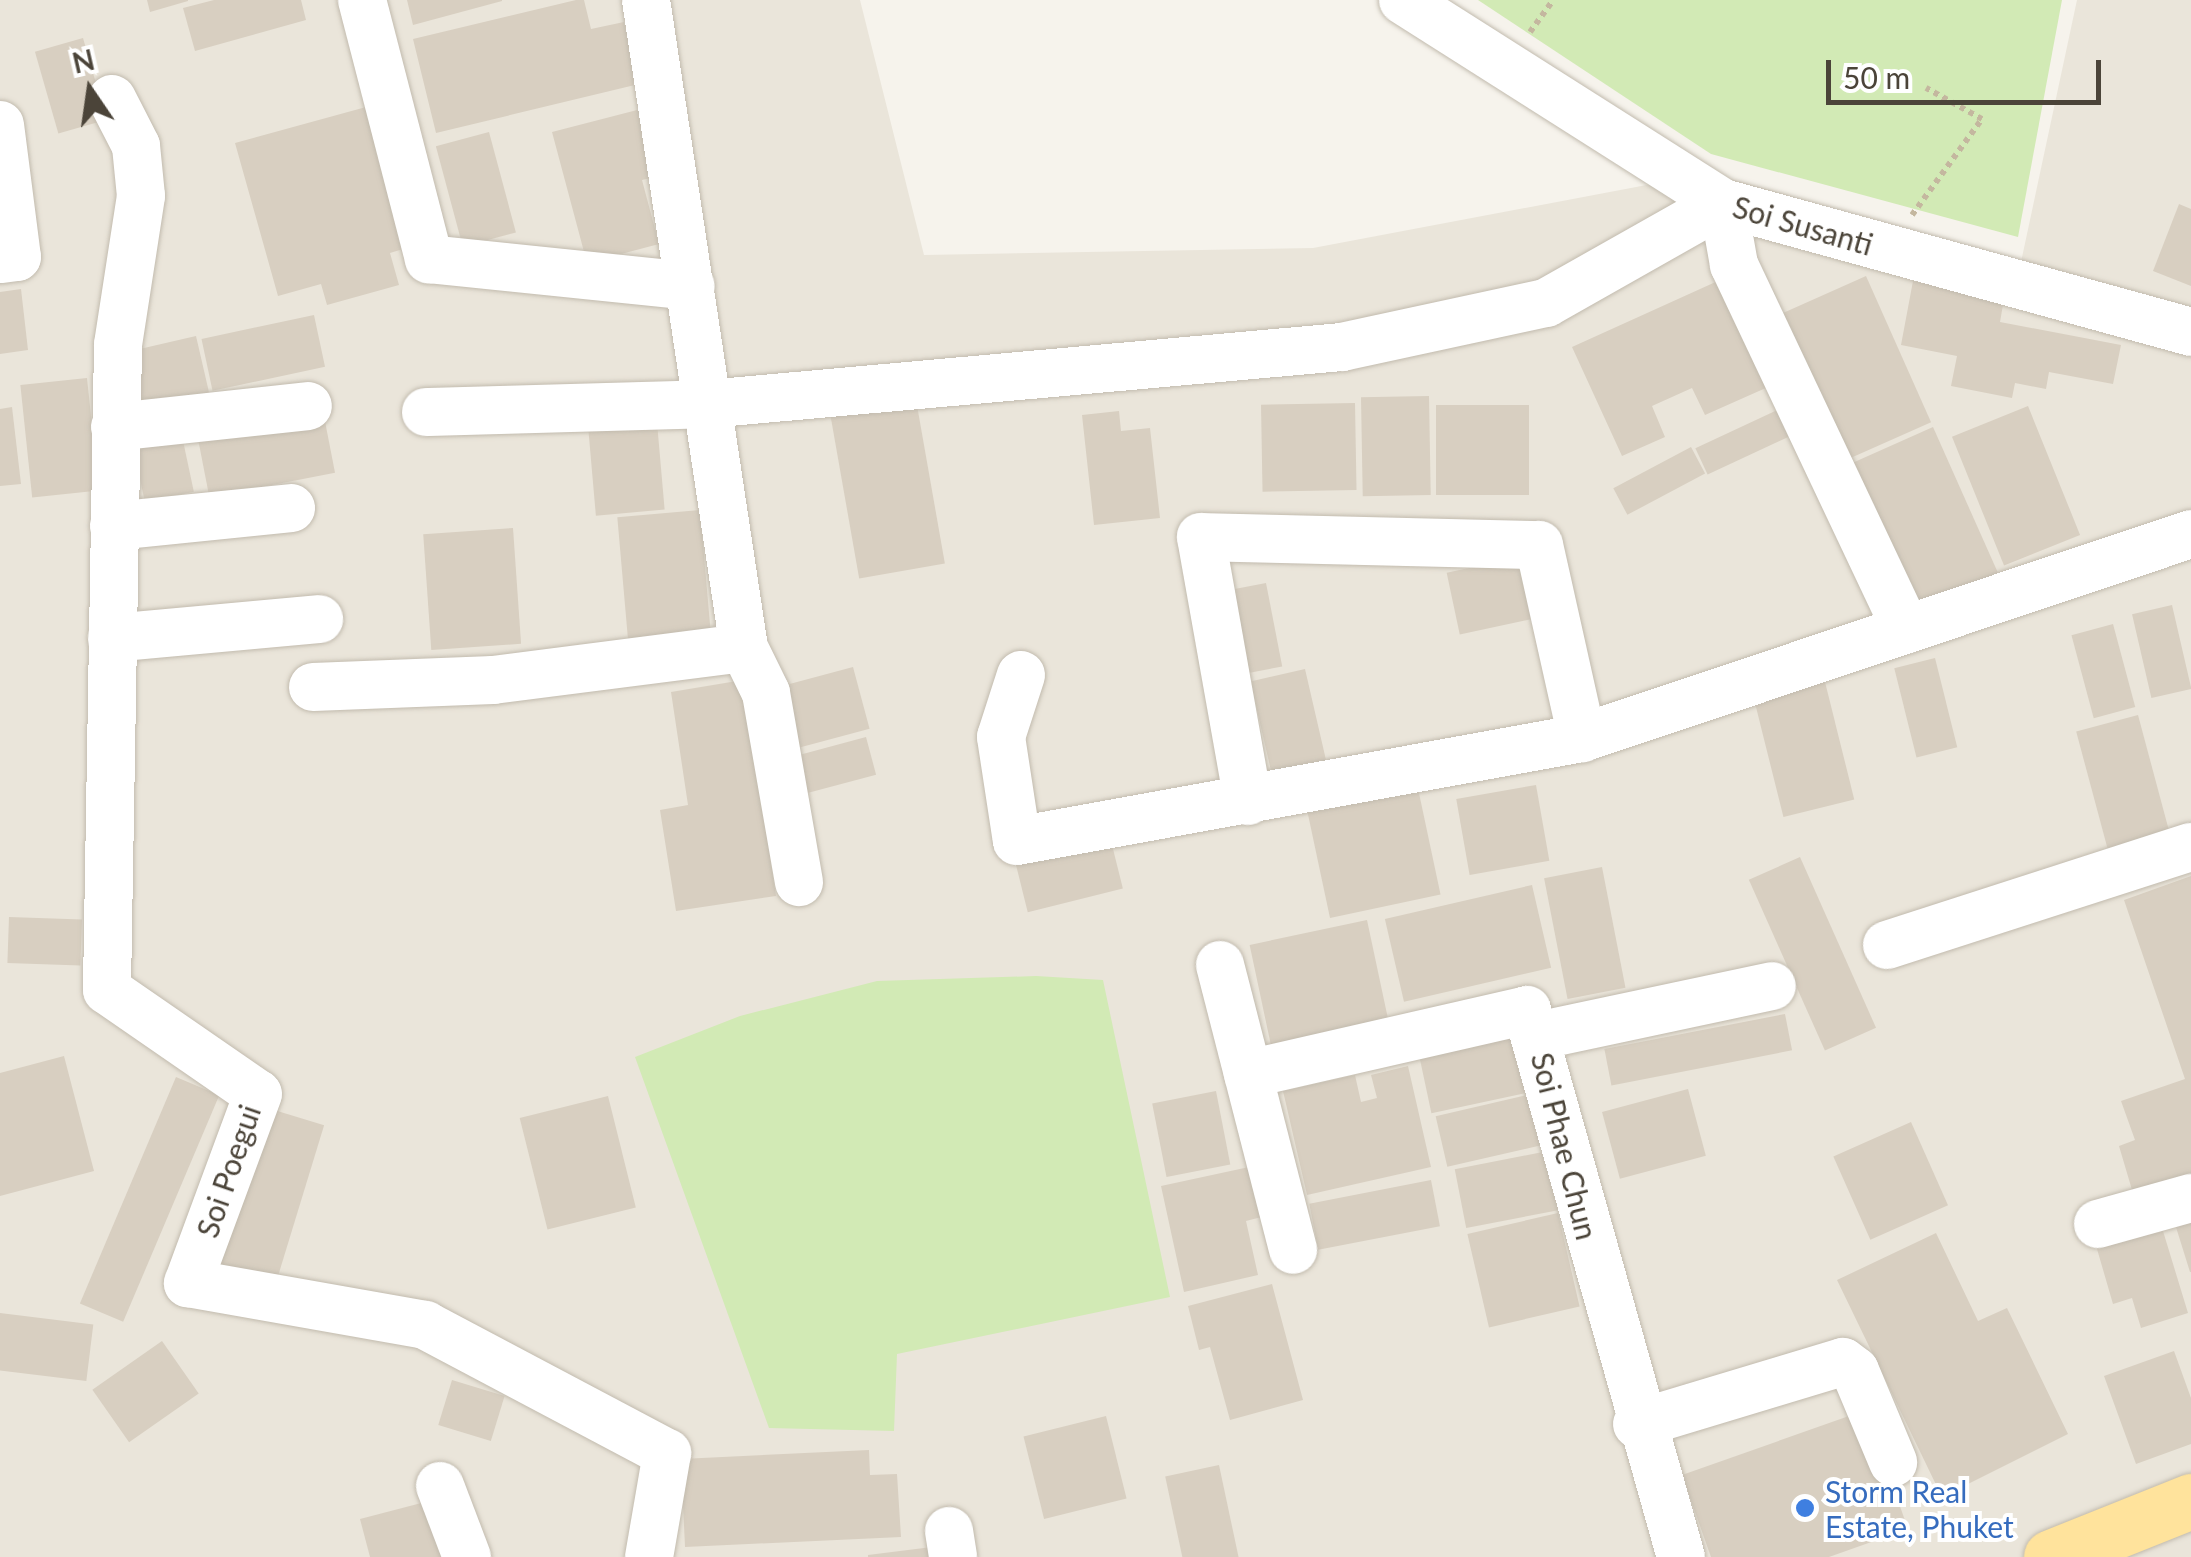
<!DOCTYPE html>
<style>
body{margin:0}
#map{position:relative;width:2191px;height:1557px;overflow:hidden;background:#f6f3ec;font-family:Lato,sans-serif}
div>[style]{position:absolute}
.residential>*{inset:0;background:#eae5da}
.green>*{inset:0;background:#d2eab5}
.building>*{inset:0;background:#d8cfc1;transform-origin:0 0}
.path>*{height:6px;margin-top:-3px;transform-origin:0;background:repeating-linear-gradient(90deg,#c4b79f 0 5px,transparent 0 10px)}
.roads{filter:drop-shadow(0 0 2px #c2bbae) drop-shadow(0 0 2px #c2bbae)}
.minor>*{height:48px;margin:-24px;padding:0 24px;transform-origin:24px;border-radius:24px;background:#fff}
.major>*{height:55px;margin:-27.5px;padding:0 27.5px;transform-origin:27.5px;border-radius:27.5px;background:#ffe39c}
.dots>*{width:28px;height:28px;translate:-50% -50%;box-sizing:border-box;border:5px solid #fff;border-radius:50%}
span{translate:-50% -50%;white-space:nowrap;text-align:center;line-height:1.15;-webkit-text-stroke:8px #fff;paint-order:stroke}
.street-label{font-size:30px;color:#4b4439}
.shop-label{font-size:30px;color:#366cbe}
.left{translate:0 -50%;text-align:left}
.north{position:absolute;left:40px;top:40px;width:100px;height:100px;-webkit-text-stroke:8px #fff;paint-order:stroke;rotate:347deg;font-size:28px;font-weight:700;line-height:40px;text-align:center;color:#4b4439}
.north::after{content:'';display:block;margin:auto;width:35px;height:45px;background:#4b4439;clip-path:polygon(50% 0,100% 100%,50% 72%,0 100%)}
.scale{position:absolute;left:1826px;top:60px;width:275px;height:45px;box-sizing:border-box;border:5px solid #4b4439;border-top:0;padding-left:12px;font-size:30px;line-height:35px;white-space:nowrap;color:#4b4439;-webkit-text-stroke:8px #fff;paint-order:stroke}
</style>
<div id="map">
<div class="residential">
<i style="clip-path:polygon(0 0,860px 0,924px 255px,1313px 248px,1710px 173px,2021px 262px,2077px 0,2191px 0,2191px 1557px,0 1557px)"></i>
</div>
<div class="green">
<i style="clip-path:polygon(1478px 0,2062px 0,2018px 237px,1711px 154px)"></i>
<i style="clip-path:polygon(1036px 976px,1103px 980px,1170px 1297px,897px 1354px,894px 1431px,769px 1428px,635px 1057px,740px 1016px,877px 981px)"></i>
</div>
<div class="building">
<i style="clip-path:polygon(147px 0,188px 0,188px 1px,150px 12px)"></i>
<i style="clip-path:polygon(214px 0,301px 0,306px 20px,195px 51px,183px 8px)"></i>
<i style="clip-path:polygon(407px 0,502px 0,502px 1px,413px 25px)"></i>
<i style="clip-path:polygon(576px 0,584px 0,591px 29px,624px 22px,639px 84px,436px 133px,413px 39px)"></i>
<i style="left:83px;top:38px;width:85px;height:50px;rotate:74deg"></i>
<i style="clip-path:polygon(377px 104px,416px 245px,390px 253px,399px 285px,327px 305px,321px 284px,278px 296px,235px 143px)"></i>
<i style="clip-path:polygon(641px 109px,659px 176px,642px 180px,659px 244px,587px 263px,552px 132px)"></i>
<i style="left:489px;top:132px;width:104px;height:55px;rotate:75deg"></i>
<i style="clip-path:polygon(2179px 204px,2191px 209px,2191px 286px,2153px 271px)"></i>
<i style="clip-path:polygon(1731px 275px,1768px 387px,1705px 415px,1692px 388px,1652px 406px,1665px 437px,1622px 456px,1572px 347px)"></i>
<i style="left:1866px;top:276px;width:160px;height:98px;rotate:66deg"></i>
<i style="clip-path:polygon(1913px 281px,2004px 299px,2000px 322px,2121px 345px,2113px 384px,2049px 372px,2046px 389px,2015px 383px,2012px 398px,1951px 386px,1957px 356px,1901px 345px)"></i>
<i style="clip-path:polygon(21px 289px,28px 350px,0 354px,0 292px)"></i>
<i style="left:314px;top:315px;width:53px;height:115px;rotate:78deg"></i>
<i style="left:196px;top:336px;width:59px;height:70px;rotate:77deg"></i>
<i style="left:87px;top:378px;width:113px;height:67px;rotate:84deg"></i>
<i style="left:915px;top:394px;width:172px;height:87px;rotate:80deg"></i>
<i style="left:1429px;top:396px;width:99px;height:68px;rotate:89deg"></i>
<i style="left:1355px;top:403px;width:87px;height:94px;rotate:89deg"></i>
<i style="left:1529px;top:405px;width:90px;height:93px;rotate:90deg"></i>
<i style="left:1786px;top:406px;width:29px;height:100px;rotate:65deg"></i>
<i style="left:2028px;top:406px;width:139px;height:82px;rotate:68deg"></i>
<i style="clip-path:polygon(12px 407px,21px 484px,0 486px,0 409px)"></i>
<i style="left:323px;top:411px;width:63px;height:128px;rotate:79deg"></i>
<i style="left:656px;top:411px;width:99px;height:69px;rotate:85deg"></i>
<i style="clip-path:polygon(1119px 411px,1121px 431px,1150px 428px,1160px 518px,1094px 525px,1082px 415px)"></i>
<i style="left:1933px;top:427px;width:161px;height:89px;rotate:66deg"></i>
<i style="left:182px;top:436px;width:57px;height:50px;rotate:78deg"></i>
<i style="left:1691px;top:447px;width:30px;height:88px;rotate:62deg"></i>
<i style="left:700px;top:510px;width:130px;height:83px;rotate:85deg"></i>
<i style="left:513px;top:528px;width:116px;height:90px;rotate:86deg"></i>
<i style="left:1521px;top:557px;width:63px;height:76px;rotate:78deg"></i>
<i style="left:1266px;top:583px;width:85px;height:45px;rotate:79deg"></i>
<i style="left:2172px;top:605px;width:86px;height:41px;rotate:77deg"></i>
<i style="left:2113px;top:624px;width:86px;height:43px;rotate:75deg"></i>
<i style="left:1935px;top:658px;width:92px;height:42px;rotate:76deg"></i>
<i style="left:853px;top:667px;width:64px;height:84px;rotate:75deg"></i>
<i style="left:1305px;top:669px;width:99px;height:56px;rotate:77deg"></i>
<i style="clip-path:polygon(743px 680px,776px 896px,676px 911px,660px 810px,688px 805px,671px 692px)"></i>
<i style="left:1825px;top:682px;width:121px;height:73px;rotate:76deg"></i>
<i style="left:2138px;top:715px;width:124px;height:64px;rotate:75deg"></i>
<i style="left:866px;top:737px;width:39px;height:73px;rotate:75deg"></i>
<i style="left:1416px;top:779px;width:118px;height:113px;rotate:78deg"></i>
<i style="left:1536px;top:785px;width:77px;height:81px;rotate:80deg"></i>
<i style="left:1111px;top:841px;width:49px;height:98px;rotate:76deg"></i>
<i style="left:1800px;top:857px;width:187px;height:56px;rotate:66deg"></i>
<i style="left:1602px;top:867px;width:123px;height:59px;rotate:79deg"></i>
<i style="clip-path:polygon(2191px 876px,2191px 1182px,2135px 1200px,2119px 1146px,2135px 1140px,2121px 1101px,2185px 1079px,2124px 900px)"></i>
<i style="left:1532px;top:885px;width:85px;height:151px;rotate:77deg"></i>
<i style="left:9px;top:917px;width:73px;height:46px;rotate:2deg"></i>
<i style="left:1367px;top:920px;width:107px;height:120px;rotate:78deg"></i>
<i style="left:1785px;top:1014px;width:37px;height:184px;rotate:79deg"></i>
<i style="left:1525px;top:1034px;width:58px;height:108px;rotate:78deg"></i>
<i style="clip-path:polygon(64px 1056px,94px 1171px,0 1196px,0 1073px)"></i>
<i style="clip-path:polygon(1408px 1066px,1431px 1167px,1307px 1195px,1283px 1091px,1355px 1075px,1361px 1102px,1377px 1098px,1371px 1075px)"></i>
<i style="left:176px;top:1077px;width:47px;height:246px;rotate:23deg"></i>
<i style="left:1688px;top:1089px;width:69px;height:89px;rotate:75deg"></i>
<i style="left:1216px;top:1091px;width:75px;height:65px;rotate:79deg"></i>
<i style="left:1536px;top:1093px;width:52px;height:103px;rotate:77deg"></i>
<i style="left:608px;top:1096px;width:115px;height:91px;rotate:76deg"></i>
<i style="left:261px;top:1106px;width:66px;height:171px;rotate:17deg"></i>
<i style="left:1911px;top:1122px;width:91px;height:85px;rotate:66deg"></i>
<i style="left:1548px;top:1151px;width:60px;height:95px;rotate:79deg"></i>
<i style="clip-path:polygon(1263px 1164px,1273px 1214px,1246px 1221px,1258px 1275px,1184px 1292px,1161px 1186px)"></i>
<i style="left:1431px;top:1180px;width:47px;height:124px;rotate:79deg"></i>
<i style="left:1558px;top:1213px;width:96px;height:93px;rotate:77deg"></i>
<i style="clip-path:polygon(2191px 1219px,2191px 1272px,2190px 1272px,2175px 1224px)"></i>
<i style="clip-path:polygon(2163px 1231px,2188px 1313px,2141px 1328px,2132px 1298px,2113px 1304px,2097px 1249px)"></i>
<i style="clip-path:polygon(1936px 1233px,1978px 1321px,2007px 1308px,2068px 1434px,1942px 1497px,1837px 1280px)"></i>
<i style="clip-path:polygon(1272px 1284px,1303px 1400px,1230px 1420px,1210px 1347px,1199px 1350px,1188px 1306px)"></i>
<i style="left:0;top:1313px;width:94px;height:57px;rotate:7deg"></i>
<i style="left:162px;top:1341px;width:64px;height:85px;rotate:55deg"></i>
<i style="clip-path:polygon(2174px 1351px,2191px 1398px,2191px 1444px,2136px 1464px,2104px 1376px)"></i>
<i style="left:452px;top:1380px;width:55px;height:47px;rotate:17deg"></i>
<i style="clip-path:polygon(1866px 1410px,1908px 1529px,1829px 1557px,1711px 1557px,1682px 1475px)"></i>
<i style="left:1106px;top:1416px;width:85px;height:85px;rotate:76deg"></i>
<i style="clip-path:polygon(869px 1450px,870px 1475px,897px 1474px,901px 1537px,685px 1547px,681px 1459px)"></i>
<i style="left:1219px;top:1465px;width:94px;height:55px;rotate:78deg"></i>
<i style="clip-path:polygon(429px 1501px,444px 1557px,370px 1557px,360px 1519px)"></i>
<i style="clip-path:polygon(940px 1546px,941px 1557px,868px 1557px,868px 1555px)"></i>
</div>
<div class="path">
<i style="left:1530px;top:32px;width:39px;rotate:-54deg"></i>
<i style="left:1912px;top:215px;width:119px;rotate:-53.9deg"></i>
<i style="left:1982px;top:119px;width:64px;rotate:-151deg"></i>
</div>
<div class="roads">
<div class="minor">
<i style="left:362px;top:0;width:268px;rotate:75.5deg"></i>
<i style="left:429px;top:259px;width:263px;rotate:5.9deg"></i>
<i style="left:646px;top:0;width:655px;rotate:81.4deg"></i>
<i style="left:744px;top:648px;width:50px;rotate:63.9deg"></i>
<i style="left:766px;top:693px;width:192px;rotate:80.1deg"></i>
<i style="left:1403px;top:0;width:379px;rotate:32.4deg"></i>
<i style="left:1723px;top:203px;width:485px;rotate:15.4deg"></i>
<i style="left:112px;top:99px;width:53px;rotate:62.9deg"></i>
<i style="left:136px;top:146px;width:50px;rotate:84.3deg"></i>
<i style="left:141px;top:196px;width:151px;rotate:98.8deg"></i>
<i style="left:118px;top:345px;width:645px;rotate:90.98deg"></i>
<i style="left:107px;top:990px;width:183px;rotate:34.6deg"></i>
<i style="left:258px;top:1094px;width:202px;rotate:110.3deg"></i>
<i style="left:188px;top:1283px;width:241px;rotate:10deg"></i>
<i style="left:425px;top:1325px;width:274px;rotate:27.9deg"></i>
<i style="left:667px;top:1453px;width:106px;rotate:99.8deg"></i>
<i style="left:0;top:125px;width:133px;rotate:82.7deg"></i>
<i style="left:17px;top:257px;width:17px;rotate:173deg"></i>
<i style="left:426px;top:412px;width:281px;rotate:-1.6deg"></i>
<i style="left:707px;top:404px;width:638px;rotate:-5.13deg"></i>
<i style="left:1342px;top:347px;width:209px;rotate:-12.2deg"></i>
<i style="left:1546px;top:303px;width:203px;rotate:-29.5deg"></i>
<i style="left:1723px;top:203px;width:63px;rotate:79.9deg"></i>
<i style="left:1734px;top:265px;width:403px;rotate:64.7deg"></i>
<i style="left:115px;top:427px;width:194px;rotate:-6.2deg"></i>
<i style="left:114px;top:526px;width:178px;rotate:-5.8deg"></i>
<i style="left:112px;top:638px;width:208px;rotate:-5.2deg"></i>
<i style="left:1021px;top:675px;width:65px;rotate:107.9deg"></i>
<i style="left:1001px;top:737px;width:105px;rotate:81.3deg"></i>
<i style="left:1017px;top:841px;width:574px;rotate:-10.33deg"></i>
<i style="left:1582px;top:738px;width:642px;rotate:-18.52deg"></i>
<i style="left:313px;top:687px;width:180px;rotate:-2.2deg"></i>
<i style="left:493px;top:680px;width:253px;rotate:-7.3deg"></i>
<i style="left:1248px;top:801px;width:268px;rotate:-100.1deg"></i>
<i style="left:1201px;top:537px;width:338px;rotate:1.4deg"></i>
<i style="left:1539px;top:545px;width:198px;rotate:77.4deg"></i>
<i style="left:1887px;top:945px;width:319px;rotate:-17.9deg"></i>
<i style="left:1220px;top:965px;width:294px;rotate:75.6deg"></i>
<i style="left:1537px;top:1036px;width:240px;rotate:-12deg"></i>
<i style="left:1248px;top:1074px;width:286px;rotate:-12.9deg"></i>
<i style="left:1527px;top:1010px;width:568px;rotate:74.28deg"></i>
<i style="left:2098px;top:1224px;width:97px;rotate:-15.6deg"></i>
<i style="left:1637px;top:1424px;width:215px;rotate:-16.8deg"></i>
<i style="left:1843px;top:1362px;width:15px;rotate:37deg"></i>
<i style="left:1855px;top:1371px;width:99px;rotate:67.3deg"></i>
<i style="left:440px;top:1486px;width:76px;rotate:69.2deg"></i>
<i style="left:949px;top:1531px;width:26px;rotate:81deg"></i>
</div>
<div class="major">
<i style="left:2051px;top:1557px;width:151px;rotate:-21.8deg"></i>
</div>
</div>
<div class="dots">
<i style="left:1805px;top:1508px;background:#3f7fe0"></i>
</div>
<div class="street-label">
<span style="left:1803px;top:225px;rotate:16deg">Soi Susanti</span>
<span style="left:1565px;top:1146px;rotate:76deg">Soi Phae Chun</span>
<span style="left:228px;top:1171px;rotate:-71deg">Soi Poegui</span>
</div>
<div class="shop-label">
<span class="left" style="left:1825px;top:1508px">Storm Real<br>Estate, Phuket</span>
</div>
<div class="north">N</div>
<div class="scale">50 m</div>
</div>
